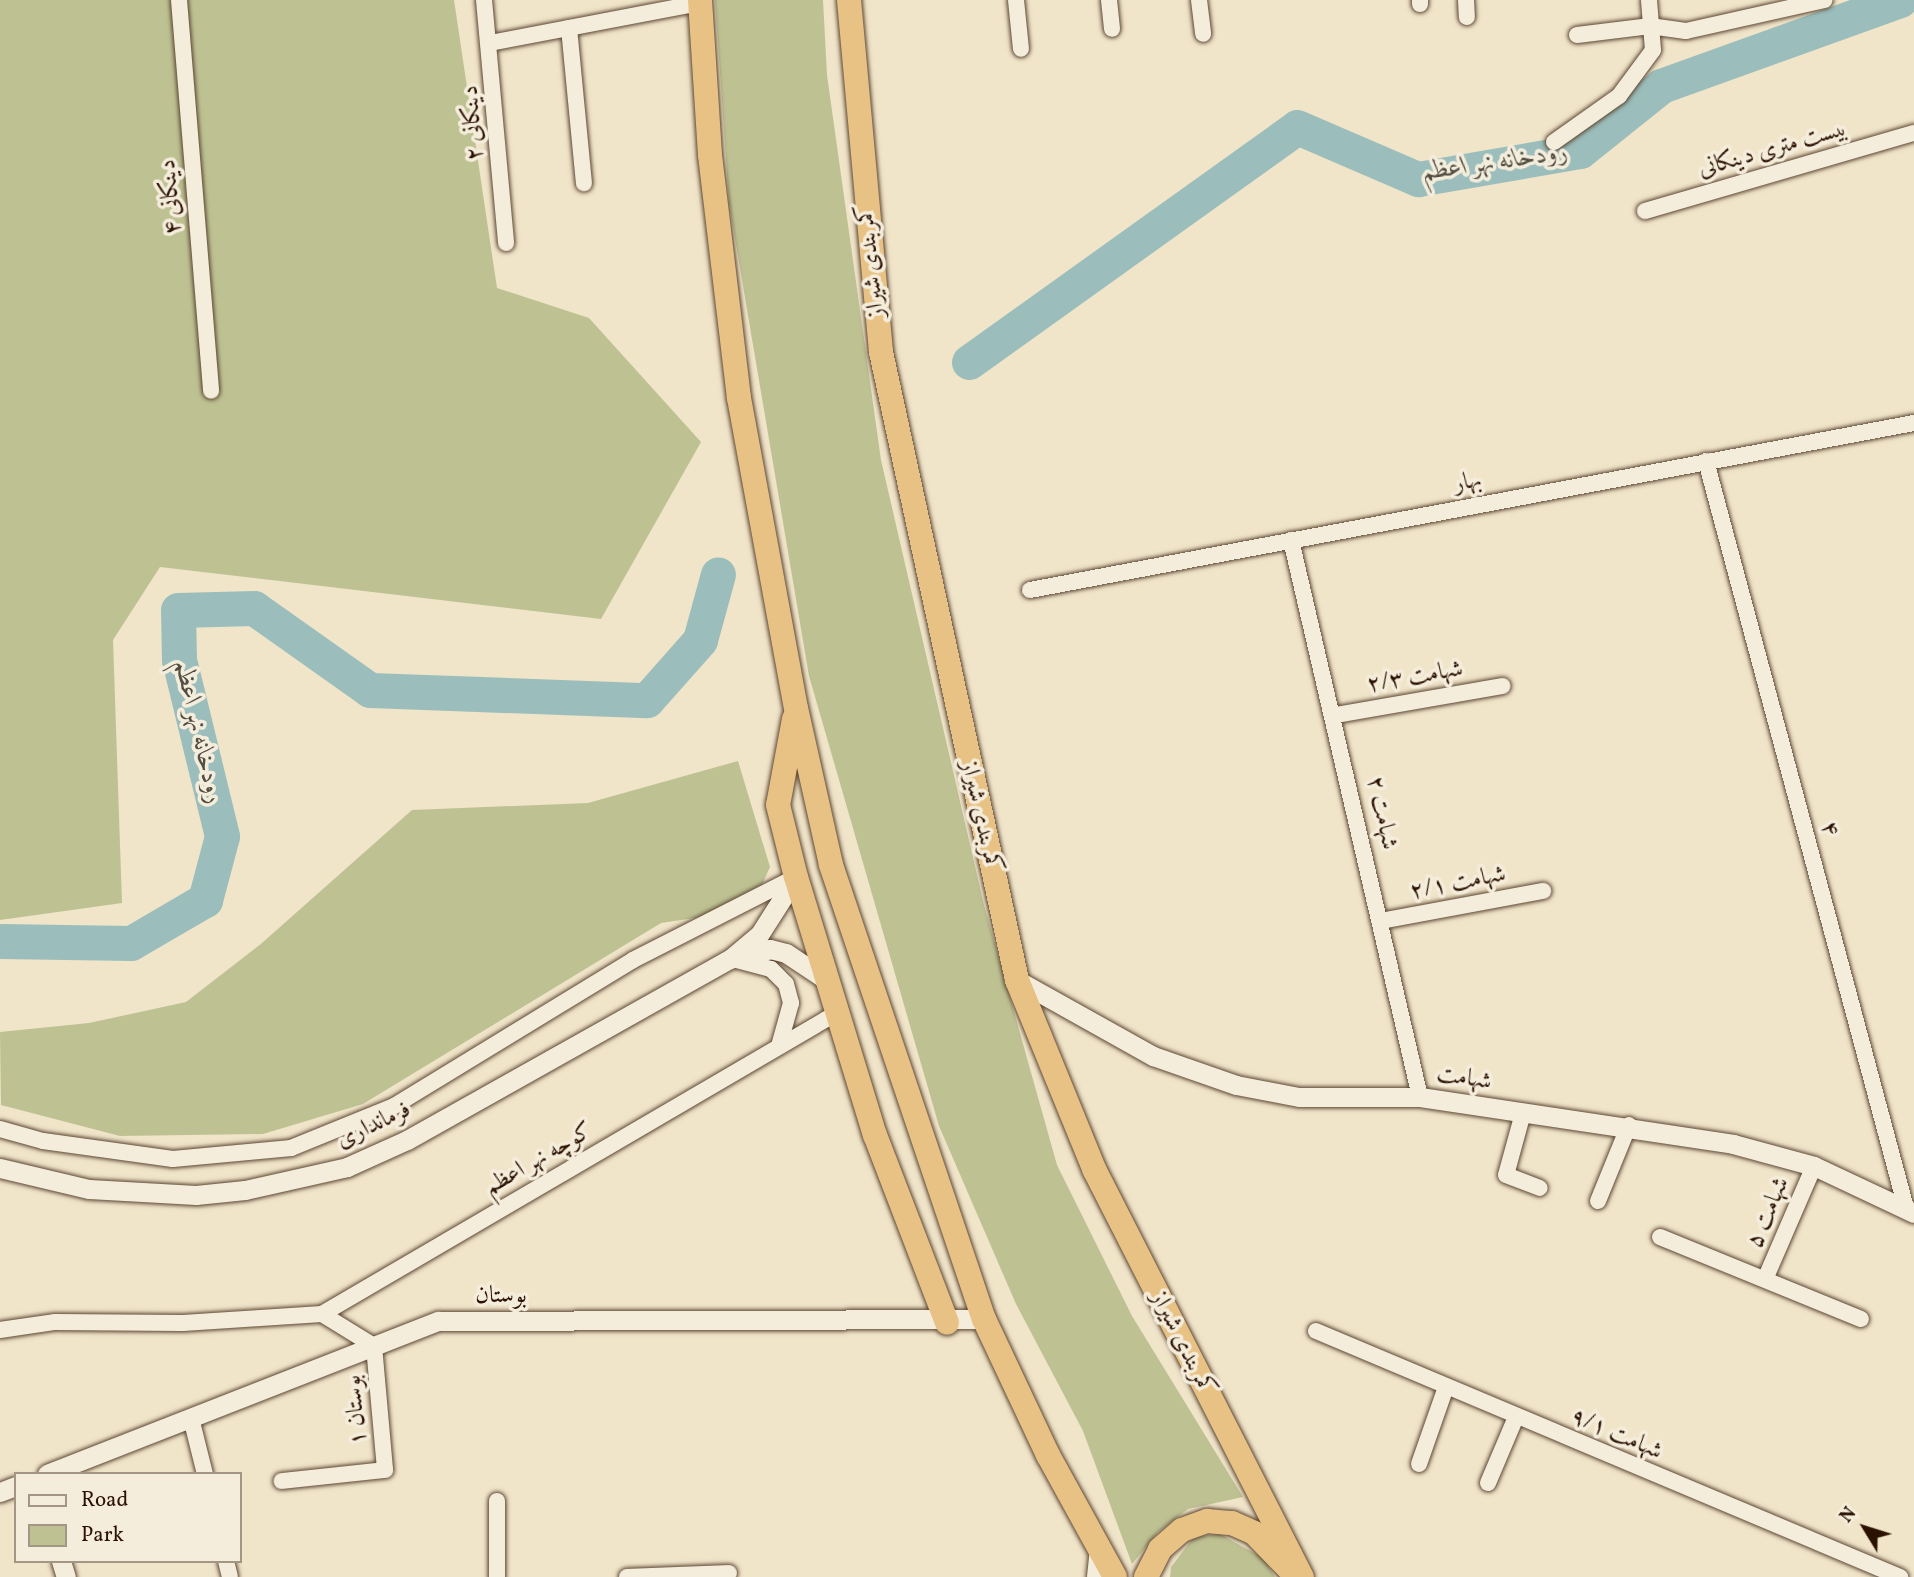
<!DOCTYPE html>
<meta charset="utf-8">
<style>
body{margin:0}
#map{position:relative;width:1914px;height:1577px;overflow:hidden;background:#f0e4c9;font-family:Vollkorn,Amiri,serif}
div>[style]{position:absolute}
.green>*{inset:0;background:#bec293}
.river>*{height:35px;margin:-17.5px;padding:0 17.5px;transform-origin:17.5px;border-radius:17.5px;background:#9bbebc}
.roads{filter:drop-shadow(0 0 2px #5c4632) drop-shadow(0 0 2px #5c4632)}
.minor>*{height:16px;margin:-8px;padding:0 8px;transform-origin:8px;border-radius:8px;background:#f5eddc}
.tertiary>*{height:19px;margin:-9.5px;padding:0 9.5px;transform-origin:9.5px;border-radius:9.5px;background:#f5eddc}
.trunk>*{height:24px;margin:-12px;padding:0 12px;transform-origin:12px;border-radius:12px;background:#e8c284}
span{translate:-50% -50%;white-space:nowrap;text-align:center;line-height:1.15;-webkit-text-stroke:7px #f5eddc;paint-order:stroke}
.street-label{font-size:24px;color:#2b1200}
.water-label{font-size:26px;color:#524e42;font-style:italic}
.legend{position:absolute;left:14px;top:1472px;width:228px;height:91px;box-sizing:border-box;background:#f5eddc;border:2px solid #a49584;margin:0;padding:9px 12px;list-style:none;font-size:21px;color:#2b1200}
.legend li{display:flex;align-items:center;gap:14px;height:35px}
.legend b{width:35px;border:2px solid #a49584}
.north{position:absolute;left:1830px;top:1493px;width:70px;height:70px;-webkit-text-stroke:5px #f5eddc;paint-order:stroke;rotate:308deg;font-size:19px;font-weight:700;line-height:28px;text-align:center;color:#2b1200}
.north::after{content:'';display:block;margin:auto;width:24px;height:32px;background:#2b1200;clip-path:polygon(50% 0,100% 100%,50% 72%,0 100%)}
</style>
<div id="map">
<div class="green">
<i style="clip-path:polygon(0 0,454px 0,497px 288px,589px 318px,701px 442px,601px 619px,160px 567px,113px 640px,122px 903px,0 920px)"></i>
<i style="clip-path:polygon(715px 0,823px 0,827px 75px,881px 460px,984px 905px,1057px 1165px,1132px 1316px,1243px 1497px,1188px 1509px,1158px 1532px,1132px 1564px,1083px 1431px,1016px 1304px,939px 1126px,809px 676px,729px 203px)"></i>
<i style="clip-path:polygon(738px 761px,770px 867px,762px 885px,701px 917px,661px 923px,363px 1104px,263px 1134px,120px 1136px,1px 1105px,0 1032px,89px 1023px,186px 1002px,262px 943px,412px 810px,588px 803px)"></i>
<i style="clip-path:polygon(1220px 1534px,1263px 1558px,1275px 1577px,1170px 1577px,1171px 1567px,1194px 1537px)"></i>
</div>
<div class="river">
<i style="left:969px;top:362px;width:403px;rotate:-35.6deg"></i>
<i style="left:1297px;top:127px;width:132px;rotate:23.3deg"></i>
<i style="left:1418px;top:179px;width:164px;rotate:-9.8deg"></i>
<i style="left:1580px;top:151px;width:104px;rotate:-38.7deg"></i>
<i style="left:1661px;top:86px;width:254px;rotate:-19.8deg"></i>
<i style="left:0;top:941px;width:131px;rotate:0.9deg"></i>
<i style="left:131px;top:943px;width:86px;rotate:-30.2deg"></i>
<i style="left:205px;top:900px;width:66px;rotate:-75.1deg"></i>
<i style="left:222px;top:836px;width:181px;rotate:-103.7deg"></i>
<i style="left:179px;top:660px;width:50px;rotate:-91.1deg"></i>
<i style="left:178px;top:610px;width:76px;rotate:-1.5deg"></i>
<i style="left:254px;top:608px;width:142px;rotate:35.3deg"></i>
<i style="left:370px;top:690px;width:277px;rotate:2.1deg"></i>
<i style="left:647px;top:700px;width:80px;rotate:-48.5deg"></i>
<i style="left:700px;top:640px;width:68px;rotate:-74.7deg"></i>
</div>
<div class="roads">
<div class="minor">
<i style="left:179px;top:0;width:392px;rotate:85.3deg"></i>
<i style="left:484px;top:0;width:244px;rotate:84.8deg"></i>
<i style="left:1016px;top:0;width:49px;rotate:84.2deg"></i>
<i style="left:1109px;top:0;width:29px;rotate:84deg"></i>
<i style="left:1199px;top:0;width:34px;rotate:83deg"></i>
<i style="left:1420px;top:0;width:4px;rotate:90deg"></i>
<i style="left:1466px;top:0;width:17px;rotate:87deg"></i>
<i style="left:569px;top:28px;width:156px;rotate:84.5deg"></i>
<i style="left:1577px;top:35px;width:74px;rotate:-7deg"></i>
<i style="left:1650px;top:26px;width:36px;rotate:8deg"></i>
<i style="left:1686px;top:31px;width:142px;rotate:-12.6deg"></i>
<i style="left:490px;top:43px;width:214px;rotate:-10.8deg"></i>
<i style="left:1554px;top:142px;width:80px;rotate:-35.3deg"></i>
<i style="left:1619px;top:96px;width:57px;rotate:-53.5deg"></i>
<i style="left:1653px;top:50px;width:50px;rotate:-94.6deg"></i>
<i style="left:1645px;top:211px;width:280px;rotate:-16.2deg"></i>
<i style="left:1706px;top:461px;width:773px;rotate:75.01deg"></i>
<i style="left:1291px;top:540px;width:572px;rotate:76.96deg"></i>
<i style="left:1030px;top:590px;width:900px;rotate:-10.7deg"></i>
<i style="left:1336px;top:715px;width:169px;rotate:-9.9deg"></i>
<i style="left:1381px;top:921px;width:165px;rotate:-10.5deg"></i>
<i style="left:733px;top:959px;width:39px;rotate:15deg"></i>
<i style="left:771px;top:969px;width:21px;rotate:45deg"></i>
<i style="left:786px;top:984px;width:20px;rotate:75deg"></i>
<i style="left:791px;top:1003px;width:45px;rotate:105.6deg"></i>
<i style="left:1523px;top:1113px;width:64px;rotate:105.3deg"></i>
<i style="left:1506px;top:1175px;width:36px;rotate:21deg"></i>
<i style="left:0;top:1129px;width:45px;rotate:15.6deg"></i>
<i style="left:43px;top:1141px;width:131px;rotate:7.9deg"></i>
<i style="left:173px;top:1159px;width:119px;rotate:-5.3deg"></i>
<i style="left:291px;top:1148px;width:111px;rotate:-22.2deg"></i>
<i style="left:394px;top:1106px;width:280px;rotate:-31.4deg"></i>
<i style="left:633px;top:960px;width:183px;rotate:-27deg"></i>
<i style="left:1598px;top:1201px;width:82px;rotate:-67.8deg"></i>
<i style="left:1660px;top:1237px;width:217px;rotate:22.2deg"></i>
<i style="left:1766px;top:1277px;width:121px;rotate:-66.6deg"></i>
<i style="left:322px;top:1314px;width:594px;rotate:-30.32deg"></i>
<i style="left:0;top:1330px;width:56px;rotate:-8.3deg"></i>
<i style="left:55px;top:1322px;width:128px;rotate:0.4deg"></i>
<i style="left:183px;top:1323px;width:139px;rotate:-3.7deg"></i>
<i style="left:322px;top:1314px;width:61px;rotate:31.6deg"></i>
<i style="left:374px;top:1346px;width:124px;rotate:84.9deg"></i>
<i style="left:385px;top:1470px;width:104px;rotate:173.9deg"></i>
<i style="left:1316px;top:1331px;width:634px;rotate:22.84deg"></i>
<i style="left:191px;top:1418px;width:58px;rotate:76deg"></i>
<i style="left:1419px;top:1464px;width:82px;rotate:-70.7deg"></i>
<i style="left:1488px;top:1483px;width:72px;rotate:-67deg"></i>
<i style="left:226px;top:1561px;width:16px;rotate:76deg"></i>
<i style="left:497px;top:1577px;width:76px;rotate:-90deg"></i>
<i style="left:627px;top:1577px;width:102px;rotate:-2.2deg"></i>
<i style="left:1095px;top:1577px;width:29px;rotate:-84deg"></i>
</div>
<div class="tertiary">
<i style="left:735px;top:958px;width:36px;rotate:-14deg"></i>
<i style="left:770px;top:949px;width:16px;rotate:14deg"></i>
<i style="left:786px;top:953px;width:47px;rotate:33.7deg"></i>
<i style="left:1017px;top:980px;width:156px;rotate:29.2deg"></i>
<i style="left:1153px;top:1056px;width:88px;rotate:19.3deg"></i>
<i style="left:1236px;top:1085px;width:64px;rotate:10.8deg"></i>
<i style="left:1299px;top:1097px;width:121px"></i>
<i style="left:1420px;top:1097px;width:317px;rotate:8.5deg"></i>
<i style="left:1733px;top:1144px;width:84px;rotate:15.2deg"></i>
<i style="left:1814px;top:1166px;width:110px;rotate:25.2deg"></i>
<i style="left:0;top:1168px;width:91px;rotate:13.3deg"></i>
<i style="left:89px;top:1189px;width:107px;rotate:3.2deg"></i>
<i style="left:196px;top:1195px;width:49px;rotate:-5.8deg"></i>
<i style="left:245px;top:1190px;width:105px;rotate:-12.7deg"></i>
<i style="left:347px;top:1167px;width:66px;rotate:-24.2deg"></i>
<i style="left:407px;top:1140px;width:370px;rotate:-29.3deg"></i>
<i style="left:730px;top:959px;width:38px;rotate:-40deg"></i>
<i style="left:759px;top:935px;width:69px;rotate:-57.5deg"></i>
<i style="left:47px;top:1474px;width:420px;rotate:-21.4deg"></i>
<i style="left:438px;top:1321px;width:546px;rotate:-0.21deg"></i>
<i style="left:0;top:1492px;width:17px;rotate:-21deg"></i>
<i style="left:61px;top:1561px;width:17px;rotate:73deg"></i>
</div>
<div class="trunk">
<i style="left:700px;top:0;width:155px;rotate:86.3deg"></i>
<i style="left:710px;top:155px;width:245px;rotate:83.2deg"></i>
<i style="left:739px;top:398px;width:315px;rotate:79.6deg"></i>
<i style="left:796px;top:708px;width:161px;rotate:77.4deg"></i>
<i style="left:831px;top:865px;width:479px;rotate:71.4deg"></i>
<i style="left:984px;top:1319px;width:150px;rotate:64.8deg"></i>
<i style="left:1048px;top:1455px;width:139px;rotate:61.2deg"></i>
<i style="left:849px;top:0;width:353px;rotate:84.8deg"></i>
<i style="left:881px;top:352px;width:643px;rotate:77.78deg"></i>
<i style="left:1017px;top:980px;width:204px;rotate:67.8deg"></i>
<i style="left:1094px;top:1169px;width:458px;rotate:63deg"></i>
<i style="left:794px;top:719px;width:87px;rotate:100.5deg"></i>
<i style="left:778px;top:805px;width:74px;rotate:76deg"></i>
<i style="left:796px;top:877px;width:270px;rotate:73deg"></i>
<i style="left:875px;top:1135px;width:201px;rotate:69deg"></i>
<i style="left:1146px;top:1577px;width:31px;rotate:-63deg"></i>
<i style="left:1160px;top:1549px;width:29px;rotate:-41deg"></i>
<i style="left:1182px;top:1530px;width:27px;rotate:-20deg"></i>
<i style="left:1207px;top:1521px;width:25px;rotate:5deg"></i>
<i style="left:1232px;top:1523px;width:24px;rotate:24deg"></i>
<i style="left:1254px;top:1533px;width:53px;rotate:45.8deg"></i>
</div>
</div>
<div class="street-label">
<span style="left:474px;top:123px;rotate:-94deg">۲ دینکانی</span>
<span style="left:1773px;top:150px;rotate:-16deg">بیست متری دینکانی</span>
<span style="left:172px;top:197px;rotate:-95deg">۴ دینکانی</span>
<span style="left:872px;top:261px;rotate:-96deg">کمربندی شیراز</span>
<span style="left:1468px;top:483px;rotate:-11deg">بهار</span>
<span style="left:1415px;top:678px;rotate:-10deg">۲/۳ شهامت</span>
<span style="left:1381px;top:813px;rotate:78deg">۲ شهامت</span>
<span style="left:980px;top:817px;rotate:77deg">کمربندی شیراز</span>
<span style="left:1828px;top:829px;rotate:75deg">۴</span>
<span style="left:1458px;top:884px;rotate:-11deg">۲/۱ شهامت</span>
<span style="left:1464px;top:1079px;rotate:9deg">شهامت</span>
<span style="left:374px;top:1126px;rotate:-25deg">فرمانداری</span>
<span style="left:539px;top:1160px;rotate:-30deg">کوچه نهر اعظم</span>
<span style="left:1769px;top:1213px;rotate:-67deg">۵ شهامت</span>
<span style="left:501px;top:1297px">بوستان</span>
<span style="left:1182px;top:1344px;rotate:63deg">کمربندی شیراز</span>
<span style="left:357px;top:1410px;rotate:-95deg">۱ بوستان</span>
<span style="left:1616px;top:1435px;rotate:23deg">۹/۱ شهامت</span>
</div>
<div class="water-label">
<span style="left:1495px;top:163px;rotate:-8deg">رودخانه نهر اعظم</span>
<span style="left:198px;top:732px;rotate:77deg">رودخانه نهر اعظم</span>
</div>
<ul class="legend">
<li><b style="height:9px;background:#f5eddc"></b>Road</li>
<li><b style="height:19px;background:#bec293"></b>Park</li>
</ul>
<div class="north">N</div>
</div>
